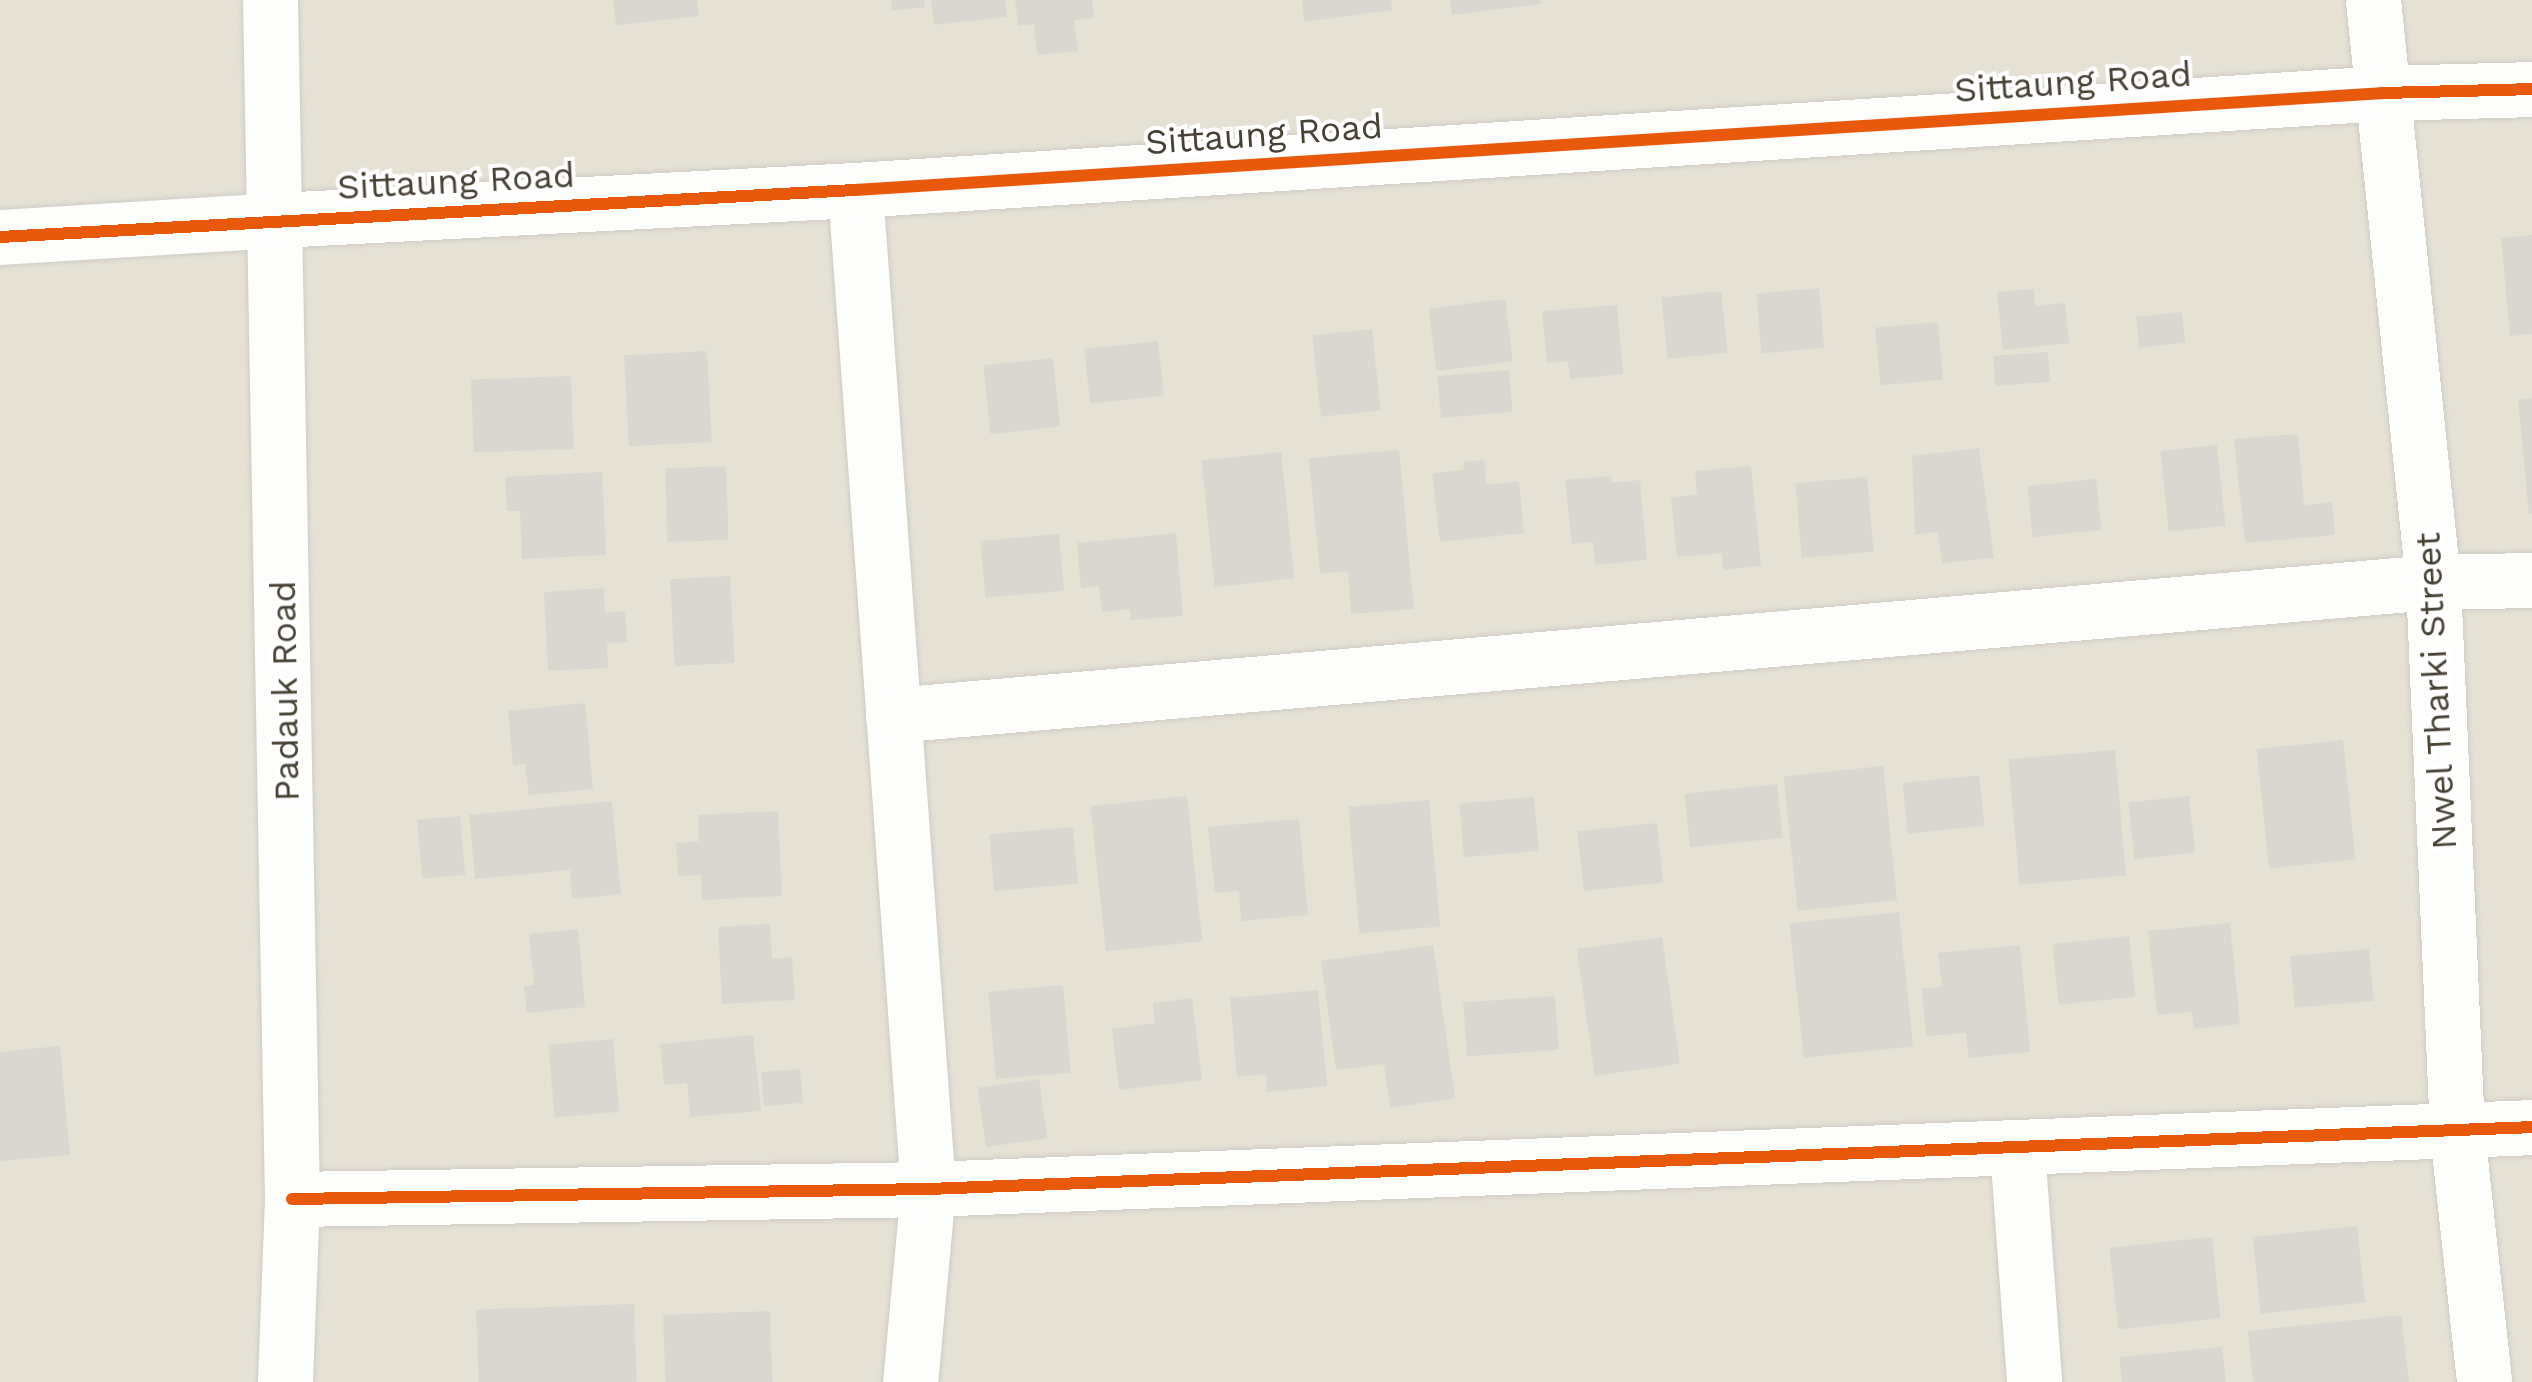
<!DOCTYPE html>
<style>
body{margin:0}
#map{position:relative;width:2532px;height:1382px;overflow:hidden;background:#f0efe8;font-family:"Work Sans",sans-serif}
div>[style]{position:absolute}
.residential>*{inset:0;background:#e5e1d5;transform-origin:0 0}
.building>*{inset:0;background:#dad7d1;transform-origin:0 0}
.roads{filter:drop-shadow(0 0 2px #ceccc6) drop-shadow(0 0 2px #ceccc6)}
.minor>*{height:55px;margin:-27.5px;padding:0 27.5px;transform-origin:27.5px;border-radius:27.5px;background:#fdfdfc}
.tertiary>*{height:55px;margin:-27.5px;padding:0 27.5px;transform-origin:27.5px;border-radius:27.5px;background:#fdfdfc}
.cycleway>*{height:12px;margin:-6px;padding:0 6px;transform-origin:6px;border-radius:6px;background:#e8590c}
span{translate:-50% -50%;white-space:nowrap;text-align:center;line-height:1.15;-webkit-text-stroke:8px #fff;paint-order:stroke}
.street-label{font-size:35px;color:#474034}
</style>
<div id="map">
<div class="residential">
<i style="left:0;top:0;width:2532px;height:1382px"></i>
</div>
<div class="building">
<i style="clip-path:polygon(613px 0,697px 0,699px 16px,616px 25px)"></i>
<i style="clip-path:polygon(891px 0,924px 0,925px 7px,892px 11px)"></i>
<i style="clip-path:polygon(931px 0,1005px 0,1007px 17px,934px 25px)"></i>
<i style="clip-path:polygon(1015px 0,1092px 0,1094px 18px,1074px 20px,1078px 51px,1037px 55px,1034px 24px,1018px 26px)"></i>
<i style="clip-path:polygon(1302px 0,1391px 0,1392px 10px,1304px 22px)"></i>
<i style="clip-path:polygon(1450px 0,1540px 0,1541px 4px,1452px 15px)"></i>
<i style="clip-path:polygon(2532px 235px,2532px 334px,2510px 336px,2501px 238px)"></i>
<i style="left:1819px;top:288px;width:60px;height:63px;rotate:85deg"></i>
<i style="clip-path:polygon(2034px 289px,2035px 306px,2065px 303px,2069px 343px,2003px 350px,1997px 292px)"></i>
<i style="left:1721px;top:291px;width:62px;height:60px;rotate:84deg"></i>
<i style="left:1505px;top:299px;width:63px;height:77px;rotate:83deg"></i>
<i style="clip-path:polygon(1617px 305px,1623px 374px,1570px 379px,1568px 361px,1547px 363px,1542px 311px)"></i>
<i style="left:2182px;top:312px;width:31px;height:46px;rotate:84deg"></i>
<i style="left:1938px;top:322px;width:58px;height:63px;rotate:85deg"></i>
<i style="left:1372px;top:329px;width:82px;height:60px;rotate:84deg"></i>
<i style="left:1158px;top:341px;width:55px;height:74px;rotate:84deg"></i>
<i style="left:707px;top:351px;width:91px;height:83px;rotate:87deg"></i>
<i style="left:2048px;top:352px;width:30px;height:55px;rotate:86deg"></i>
<i style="left:1053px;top:358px;width:69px;height:70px;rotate:84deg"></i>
<i style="left:1509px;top:370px;width:42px;height:72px;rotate:85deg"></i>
<i style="left:571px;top:376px;width:73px;height:100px;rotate:88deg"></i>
<i style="clip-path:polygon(2532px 398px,2532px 514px,2529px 514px,2518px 400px)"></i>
<i style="clip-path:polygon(2298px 434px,2304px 505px,2332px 502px,2335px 535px,2245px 543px,2234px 439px)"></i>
<i style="left:2217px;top:445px;width:81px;height:57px;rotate:84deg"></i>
<i style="clip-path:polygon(1979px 448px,1994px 558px,1942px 563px,1938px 532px,1915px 535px,1912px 456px)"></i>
<i style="clip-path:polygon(1399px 450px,1414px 609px,1351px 614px,1348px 571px,1320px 574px,1309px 458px)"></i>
<i style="left:1281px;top:452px;width:127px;height:80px;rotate:84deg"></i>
<i style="clip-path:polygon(1484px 460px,1487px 485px,1519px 481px,1524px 533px,1440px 542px,1432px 473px,1464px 470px,1463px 462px)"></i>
<i style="left:726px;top:466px;width:74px;height:61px;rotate:88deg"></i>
<i style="clip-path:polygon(1751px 466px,1761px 566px,1723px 570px,1722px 553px,1677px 557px,1671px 497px,1697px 495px,1695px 471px)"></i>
<i style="clip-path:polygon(602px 472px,606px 555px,522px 559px,520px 511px,507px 511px,505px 477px)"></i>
<i style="clip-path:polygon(1611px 476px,1612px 483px,1640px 480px,1647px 560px,1595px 565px,1593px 542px,1572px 544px,1565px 480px)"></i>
<i style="left:1867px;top:477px;width:75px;height:72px;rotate:85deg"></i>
<i style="left:2096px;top:479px;width:51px;height:69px;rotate:84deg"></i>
<i style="clip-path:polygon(1176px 533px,1183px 616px,1131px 620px,1130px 609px,1102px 612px,1099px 586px,1081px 588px,1077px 543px)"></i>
<i style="left:1059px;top:534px;width:57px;height:79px;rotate:85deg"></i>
<i style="left:730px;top:576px;width:87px;height:60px;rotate:87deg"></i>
<i style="clip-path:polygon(604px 588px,605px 613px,625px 611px,627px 642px,607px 643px,608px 668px,548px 671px,544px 592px)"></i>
<i style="clip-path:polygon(585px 703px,593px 789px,529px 795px,525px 764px,513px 765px,508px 711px)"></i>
<i style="left:2343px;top:740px;width:120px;height:87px;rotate:84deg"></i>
<i style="left:2115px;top:750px;width:126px;height:107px;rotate:85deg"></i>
<i style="left:1883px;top:766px;width:135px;height:100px;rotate:84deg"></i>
<i style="left:1979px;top:775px;width:51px;height:77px;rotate:84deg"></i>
<i style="left:1777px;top:784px;width:54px;height:93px;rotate:84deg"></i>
<i style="left:1187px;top:796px;width:146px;height:97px;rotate:84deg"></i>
<i style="left:2189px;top:796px;width:57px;height:61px;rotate:84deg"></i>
<i style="left:1534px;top:797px;width:54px;height:75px;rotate:85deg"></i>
<i style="left:1429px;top:800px;width:127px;height:81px;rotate:85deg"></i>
<i style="clip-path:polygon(612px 801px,621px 894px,572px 899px,570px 870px,475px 879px,469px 815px)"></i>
<i style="clip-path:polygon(778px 811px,782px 896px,702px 900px,701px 875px,678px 876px,676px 843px,699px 841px,698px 815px)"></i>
<i style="left:460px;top:816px;width:59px;height:43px;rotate:85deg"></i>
<i style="clip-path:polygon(1299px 819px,1308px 915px,1241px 921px,1239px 891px,1215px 893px,1208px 827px)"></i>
<i style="left:1657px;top:823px;width:60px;height:80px;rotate:84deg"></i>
<i style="left:1073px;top:827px;width:57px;height:84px;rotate:85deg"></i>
<i style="left:1899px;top:912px;width:135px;height:110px;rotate:84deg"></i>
<i style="clip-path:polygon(2230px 923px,2240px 1024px,2194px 1029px,2192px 1012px,2157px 1015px,2148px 931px)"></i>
<i style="clip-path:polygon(770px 924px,772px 959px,792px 957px,795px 1000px,722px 1004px,718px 927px)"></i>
<i style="clip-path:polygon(578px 929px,585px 1007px,527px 1013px,524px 986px,534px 985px,529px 934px)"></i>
<i style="left:2129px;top:936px;width:61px;height:77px;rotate:84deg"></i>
<i style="left:1662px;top:937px;width:128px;height:86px;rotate:82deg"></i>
<i style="clip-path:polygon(1433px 945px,1455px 1098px,1390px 1108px,1384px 1064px,1336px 1070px,1321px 961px)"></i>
<i style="clip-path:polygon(2020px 945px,2030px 1052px,1969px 1058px,1966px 1033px,1926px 1036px,1922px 989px,1942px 986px,1938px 953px)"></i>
<i style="left:2369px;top:949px;width:52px;height:79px;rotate:85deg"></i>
<i style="left:1063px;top:985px;width:88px;height:75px;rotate:85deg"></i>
<i style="clip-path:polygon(1318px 990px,1327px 1086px,1267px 1092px,1266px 1074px,1237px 1077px,1230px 998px)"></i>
<i style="left:1555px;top:996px;width:54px;height:92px;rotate:86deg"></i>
<i style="clip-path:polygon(1192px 998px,1202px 1080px,1119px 1090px,1112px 1029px,1155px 1023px,1153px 1003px)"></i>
<i style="clip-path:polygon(753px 1035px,761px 1111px,690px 1117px,687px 1083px,664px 1085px,660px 1044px)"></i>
<i style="left:613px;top:1039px;width:73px;height:65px;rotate:85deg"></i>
<i style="clip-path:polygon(60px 1046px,70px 1155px,0 1161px,0 1052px)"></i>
<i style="left:800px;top:1069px;width:34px;height:39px;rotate:85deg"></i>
<i style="left:1039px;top:1079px;width:60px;height:62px;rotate:82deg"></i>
<i style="left:2357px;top:1226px;width:77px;height:105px;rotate:84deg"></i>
<i style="left:2212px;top:1237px;width:82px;height:103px;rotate:84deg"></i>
<i style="left:634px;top:1304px;width:78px;height:158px;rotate:88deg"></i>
<i style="left:770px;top:1311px;width:71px;height:107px;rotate:88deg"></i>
<i style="clip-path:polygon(2401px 1315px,2409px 1382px,2253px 1382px,2248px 1331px)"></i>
<i style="clip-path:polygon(2222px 1347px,2226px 1382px,2122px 1382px,2119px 1357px)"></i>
</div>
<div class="roads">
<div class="minor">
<i style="left:2373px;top:0;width:585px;rotate:84.11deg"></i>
<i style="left:2433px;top:582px;width:551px;rotate:87.5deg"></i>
<i style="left:2457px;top:1132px;width:251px;rotate:83.8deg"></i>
<i style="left:855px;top:190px;width:1002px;rotate:85.82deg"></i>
<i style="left:928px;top:1189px;width:194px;rotate:95.3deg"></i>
<i style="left:0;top:237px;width:279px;rotate:-3.5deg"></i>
<i style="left:893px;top:715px;width:1546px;rotate:-4.94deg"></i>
<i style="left:2433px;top:582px;width:99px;rotate:-1.2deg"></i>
<i style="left:2017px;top:1149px;width:234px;rotate:85.8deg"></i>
<i style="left:292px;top:1199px;width:636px;rotate:-0.9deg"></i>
<i style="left:928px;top:1189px;width:1605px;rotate:-2.21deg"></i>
</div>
<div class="tertiary">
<i style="left:270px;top:0;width:1199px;rotate:88.95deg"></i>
<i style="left:292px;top:1199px;width:183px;rotate:92.2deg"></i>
<i style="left:278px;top:220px;width:578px;rotate:-2.98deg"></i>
<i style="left:855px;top:190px;width:1531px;rotate:-3.63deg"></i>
<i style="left:2383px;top:93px;width:149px;rotate:-1.5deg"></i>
</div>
</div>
<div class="cycleway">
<i style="left:0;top:237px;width:856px;rotate:-3.15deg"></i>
<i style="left:855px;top:190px;width:1531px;rotate:-3.63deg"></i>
<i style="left:2383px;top:93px;width:149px;rotate:-1.5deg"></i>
<i style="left:292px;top:1199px;width:636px;rotate:-0.9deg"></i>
<i style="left:928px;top:1189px;width:1605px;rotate:-2.21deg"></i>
</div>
<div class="street-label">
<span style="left:2073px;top:82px;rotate:-4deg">Sittaung Road</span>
<span style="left:1264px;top:134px;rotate:-4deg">Sittaung Road</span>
<span style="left:456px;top:181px;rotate:-3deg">Sittaung Road</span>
<span style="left:285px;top:691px;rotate:-91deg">Padauk Road</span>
<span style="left:2436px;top:691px;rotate:-93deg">Nwel Tharki Street</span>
</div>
</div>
